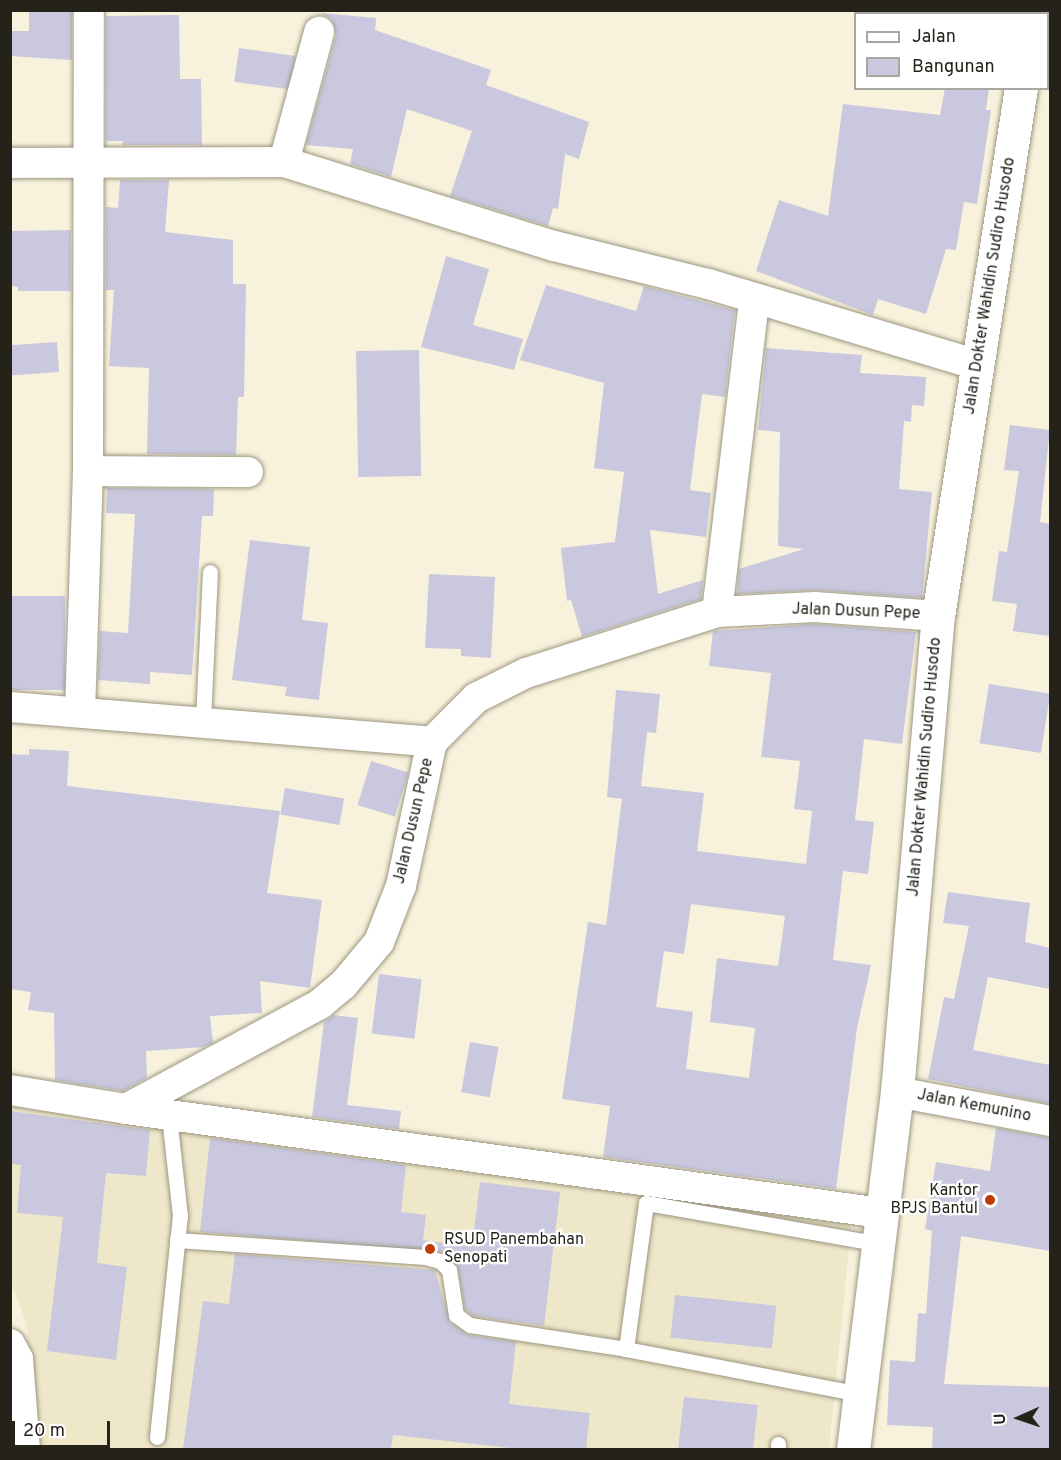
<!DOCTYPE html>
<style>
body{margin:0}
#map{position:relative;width:1061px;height:1460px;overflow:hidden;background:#f8f2dc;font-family:Overpass,sans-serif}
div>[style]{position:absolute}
.built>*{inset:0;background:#efe7c9}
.building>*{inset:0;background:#c9c8de;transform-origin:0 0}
.roads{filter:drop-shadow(0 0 2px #9c9681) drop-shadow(0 0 2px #9c9681)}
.service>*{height:15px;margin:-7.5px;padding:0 7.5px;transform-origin:7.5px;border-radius:7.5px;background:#fff}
.minor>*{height:30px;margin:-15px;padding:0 15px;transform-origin:15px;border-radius:15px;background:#fff}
.secondary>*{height:33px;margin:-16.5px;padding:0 16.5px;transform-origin:16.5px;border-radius:16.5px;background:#fff}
.dots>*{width:16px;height:16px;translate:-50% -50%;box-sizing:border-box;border:3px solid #fff;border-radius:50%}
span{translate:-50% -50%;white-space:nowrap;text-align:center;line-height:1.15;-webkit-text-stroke:4.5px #fff;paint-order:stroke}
.street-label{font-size:16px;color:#242219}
.poi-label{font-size:16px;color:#242219}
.right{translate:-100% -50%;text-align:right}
.left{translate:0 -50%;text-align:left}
.frame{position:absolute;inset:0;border:12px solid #242219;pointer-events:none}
.legend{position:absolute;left:854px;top:12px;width:195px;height:78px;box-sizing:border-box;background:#fff;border:2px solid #a7a7a3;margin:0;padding:8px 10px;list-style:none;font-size:18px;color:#242219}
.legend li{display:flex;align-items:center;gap:12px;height:30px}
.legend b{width:30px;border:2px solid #a7a7a3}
.north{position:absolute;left:989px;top:1388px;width:60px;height:60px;-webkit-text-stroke:4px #fff;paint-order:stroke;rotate:267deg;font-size:16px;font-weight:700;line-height:24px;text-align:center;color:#242219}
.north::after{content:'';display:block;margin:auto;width:21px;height:27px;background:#242219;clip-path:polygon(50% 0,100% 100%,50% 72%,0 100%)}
.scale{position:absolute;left:12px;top:1421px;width:98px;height:27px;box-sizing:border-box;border:3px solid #242219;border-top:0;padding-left:8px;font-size:18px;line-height:21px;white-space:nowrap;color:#242219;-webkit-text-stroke:4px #fff;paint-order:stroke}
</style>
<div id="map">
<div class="built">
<i style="clip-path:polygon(11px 1086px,852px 1218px,829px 1449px,41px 1449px,26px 1323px,11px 1281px)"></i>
</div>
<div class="building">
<i style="clip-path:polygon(29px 10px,72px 10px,72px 60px,10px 56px,10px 31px,29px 31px)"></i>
<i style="clip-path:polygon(321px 13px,376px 18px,375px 30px,491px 70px,486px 85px,589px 122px,579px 159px,565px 154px,558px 209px,553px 208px,548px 226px,450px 196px,472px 131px,407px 109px,391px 177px,350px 164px,353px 149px,306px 145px,336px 36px,332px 20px)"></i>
<i style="clip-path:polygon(179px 15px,180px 79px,201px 79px,202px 145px,122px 145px,123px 141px,106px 141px,106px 16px)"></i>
<i style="left:239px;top:48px;width:57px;height:34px;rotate:8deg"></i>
<i style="clip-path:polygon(945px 88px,989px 88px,986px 110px,991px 110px,977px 204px,964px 202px,956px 250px,946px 249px,926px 314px,878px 299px,873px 315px,756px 271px,779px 200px,828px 216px,843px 104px,940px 115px)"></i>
<i style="clip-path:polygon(120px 180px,169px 180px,165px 232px,233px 240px,233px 284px,246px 284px,244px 397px,238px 397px,236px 455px,147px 454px,149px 368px,109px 366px,114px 290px,106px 290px,106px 207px,118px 208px)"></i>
<i style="clip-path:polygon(71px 230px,71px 291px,18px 291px,18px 287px,10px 286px,10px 231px)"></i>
<i style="clip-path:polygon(446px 256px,489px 269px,473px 325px,523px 339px,514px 370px,421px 347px)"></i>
<i style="clip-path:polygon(546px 285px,636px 311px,644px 286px,735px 310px,725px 397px,702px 394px,690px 490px,711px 493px,706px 537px,650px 530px,658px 594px,703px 580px,701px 599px,582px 637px,571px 600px,567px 601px,561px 548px,615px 542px,624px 472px,594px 468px,604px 383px,520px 360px)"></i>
<i style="left:57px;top:342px;width:30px;height:47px;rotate:86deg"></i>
<i style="clip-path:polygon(766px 348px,862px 355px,860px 373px,926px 377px,924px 406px,912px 405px,911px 422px,904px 421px,899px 489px,932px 492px,922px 598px,816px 590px,737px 594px,739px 569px,804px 549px,778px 546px,780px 432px,758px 430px)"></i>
<i style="left:419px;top:350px;width:126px;height:63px;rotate:89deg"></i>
<i style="clip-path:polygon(1010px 425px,1050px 430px,1040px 522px,1050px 524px,1050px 636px,1013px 631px,1017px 604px,992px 601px,999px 551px,1007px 552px,1019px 471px,1004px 470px)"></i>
<i style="clip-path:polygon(107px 488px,214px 489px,213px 516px,202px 516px,192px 675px,150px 672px,150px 684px,98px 680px,100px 631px,128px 633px,135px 514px,106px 513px)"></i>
<i style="clip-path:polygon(250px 540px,310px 547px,302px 620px,328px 623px,319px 700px,285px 696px,287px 687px,232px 680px)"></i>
<i style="clip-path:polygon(429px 574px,495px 577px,491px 658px,461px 656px,461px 649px,425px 648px)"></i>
<i style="left:12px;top:596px;width:53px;height:94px"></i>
<i style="clip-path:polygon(evenodd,815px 624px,916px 632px,902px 744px,864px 739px,855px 820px,874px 822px,868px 874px,843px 871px,833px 960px,871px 965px,857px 1028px,836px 1189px,603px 1157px,610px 1106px,562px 1099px,588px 922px,606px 925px,622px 799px,607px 797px,616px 690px,660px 694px,656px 733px,647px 732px,641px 786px,704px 793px,697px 851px,806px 864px,812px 811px,794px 809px,800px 761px,761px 757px,771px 673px,709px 666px,713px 631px,815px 624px,691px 904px,785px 916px,778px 966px,717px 958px,710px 1022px,755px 1028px,749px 1078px,686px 1069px,693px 1012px,656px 1007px,664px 951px,684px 954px,691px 904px)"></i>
<i style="left:989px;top:684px;width:62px;height:60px;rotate:9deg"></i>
<i style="clip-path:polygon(29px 749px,69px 751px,67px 786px,280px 811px,267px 893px,322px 900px,310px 988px,260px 981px,262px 1013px,210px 1016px,213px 1043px,204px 1047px,146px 1051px,147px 1078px,123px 1091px,55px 1080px,54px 1013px,28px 1010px,31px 992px,10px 989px,10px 754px,29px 755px)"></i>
<i style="left:371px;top:761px;width:39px;height:46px;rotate:17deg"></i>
<i style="left:285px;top:788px;width:60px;height:27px;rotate:10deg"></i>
<i style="clip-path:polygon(948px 892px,1030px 903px,1025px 942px,1050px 948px,1050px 989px,988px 977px,973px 1050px,1050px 1065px,1050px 1104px,928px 1079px,944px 997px,954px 999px,969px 926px,943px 923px)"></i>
<i style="left:379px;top:974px;width:43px;height:60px;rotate:7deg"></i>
<i style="clip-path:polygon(334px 1015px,358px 1018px,347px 1105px,401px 1111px,399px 1129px,312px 1117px,324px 1022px)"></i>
<i style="left:470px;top:1042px;width:29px;height:51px;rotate:10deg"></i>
<i style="clip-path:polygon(10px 1111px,150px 1130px,146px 1176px,106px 1173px,97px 1263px,127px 1267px,116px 1360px,47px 1351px,63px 1217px,17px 1213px,21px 1165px,10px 1164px)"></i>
<i style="clip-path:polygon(996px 1128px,1050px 1138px,1050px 1251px,961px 1236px,944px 1384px,1050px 1387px,1050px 1449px,932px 1449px,933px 1427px,887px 1425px,890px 1360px,915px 1362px,918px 1313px,926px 1314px,932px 1231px,925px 1229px,936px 1162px,990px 1171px)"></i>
<i style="clip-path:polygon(210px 1138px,406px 1165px,401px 1212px,426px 1215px,423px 1240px,472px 1247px,480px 1182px,560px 1192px,544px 1326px,474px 1316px,465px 1309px,458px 1268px,443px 1252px,200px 1232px)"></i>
<i style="clip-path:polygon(235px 1254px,435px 1270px,450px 1323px,469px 1335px,516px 1342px,509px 1404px,590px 1413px,586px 1449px,520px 1449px,393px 1435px,391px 1449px,183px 1449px,203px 1301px,229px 1304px)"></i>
<i style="left:675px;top:1295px;width:102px;height:43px;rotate:6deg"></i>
<i style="clip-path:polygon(684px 1397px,758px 1405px,753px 1449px,678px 1449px)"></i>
</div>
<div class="roads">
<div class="service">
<i style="left:203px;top:720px;width:148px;rotate:-87.3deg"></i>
<i style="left:177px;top:1240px;width:249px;rotate:3.9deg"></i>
<i style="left:425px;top:1257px;width:16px;rotate:15deg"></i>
<i style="left:440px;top:1261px;width:13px;rotate:45deg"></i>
<i style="left:449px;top:1270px;width:46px;rotate:81.2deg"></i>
<i style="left:456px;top:1315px;width:17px;rotate:36deg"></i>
<i style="left:470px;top:1325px;width:158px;rotate:8.7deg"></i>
<i style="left:626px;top:1349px;width:237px;rotate:10.9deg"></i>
<i style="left:626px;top:1349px;width:147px;rotate:-82.2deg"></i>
<i style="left:646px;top:1203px;width:233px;rotate:9.9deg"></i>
<i style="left:157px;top:1437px;width:222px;rotate:-84.1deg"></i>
<i style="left:180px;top:1216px;width:100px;rotate:-96.3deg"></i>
<i style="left:778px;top:1450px;width:6px;rotate:-90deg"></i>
</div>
<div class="minor">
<i style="left:284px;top:162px;width:135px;rotate:-74.9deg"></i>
<i style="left:10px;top:163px;width:274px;rotate:-0.2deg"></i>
<i style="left:284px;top:162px;width:283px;rotate:17.3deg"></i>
<i style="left:554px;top:246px;width:159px;rotate:13.9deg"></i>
<i style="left:708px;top:284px;width:282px;rotate:16.7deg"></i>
<i style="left:88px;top:471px;width:160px;rotate:0.4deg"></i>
<i style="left:717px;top:612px;width:314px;rotate:-83.2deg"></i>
<i style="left:10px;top:707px;width:423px;rotate:4.7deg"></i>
<i style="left:80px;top:712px;width:241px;rotate:-88.1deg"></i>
<i style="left:88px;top:471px;width:461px;rotate:-89.9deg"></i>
<i style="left:10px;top:1090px;width:118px;rotate:9.3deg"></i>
<i style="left:126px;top:1109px;width:221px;rotate:-28.4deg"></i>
<i style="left:320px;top:1004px;width:30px;rotate:-40deg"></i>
<i style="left:343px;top:985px;width:56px;rotate:-50.1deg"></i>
<i style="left:379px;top:942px;width:60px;rotate:-68.6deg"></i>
<i style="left:401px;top:886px;width:147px;rotate:-77.9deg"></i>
<i style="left:432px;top:742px;width:62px;rotate:-45deg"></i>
<i style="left:476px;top:698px;width:56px;rotate:-26.6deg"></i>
<i style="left:526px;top:673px;width:201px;rotate:-17.7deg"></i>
<i style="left:717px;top:612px;width:98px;rotate:-2.9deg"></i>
<i style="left:815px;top:607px;width:123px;rotate:4.2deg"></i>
<i style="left:897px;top:1092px;width:156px;rotate:10.7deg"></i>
<i style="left:126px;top:1109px;width:762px;rotate:7.84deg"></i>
<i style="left:10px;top:1344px;width:17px;rotate:62deg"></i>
<i style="left:18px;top:1359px;width:91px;rotate:85.6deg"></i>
</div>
<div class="secondary">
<i style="left:1033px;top:14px;width:4px;rotate:-90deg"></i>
<i style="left:853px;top:1450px;width:361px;rotate:-83deg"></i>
<i style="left:897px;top:1092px;width:478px;rotate:-85.1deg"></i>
<i style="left:938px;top:616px;width:534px;rotate:-81.07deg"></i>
</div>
</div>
<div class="dots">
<i style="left:990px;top:1200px;background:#c13a03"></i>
<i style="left:430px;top:1249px;background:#c13a03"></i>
</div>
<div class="street-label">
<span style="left:990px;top:286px;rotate:-81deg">Jalan Dokter Wahidin Sudiro Husodo</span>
<span style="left:856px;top:612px;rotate:2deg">Jalan Dusun Pepe</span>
<span style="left:925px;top:767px;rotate:-85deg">Jalan Dokter Wahidin Sudiro Husodo</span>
<span style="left:414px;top:821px;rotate:-77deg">Jalan Dusun Pepe</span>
<span style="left:974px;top:1106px;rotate:11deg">Jalan Kemunino</span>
</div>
<div class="poi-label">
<span class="right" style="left:978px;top:1200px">Kantor<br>BPJS Bantul</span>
<span class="left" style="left:444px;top:1249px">RSUD Panembahan<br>Senopati</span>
</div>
<div class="frame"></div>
<ul class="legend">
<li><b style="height:8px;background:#fff"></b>Jalan</li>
<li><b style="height:16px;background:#c9c8de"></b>Bangunan</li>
</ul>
<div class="north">U</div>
<div class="scale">20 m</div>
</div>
